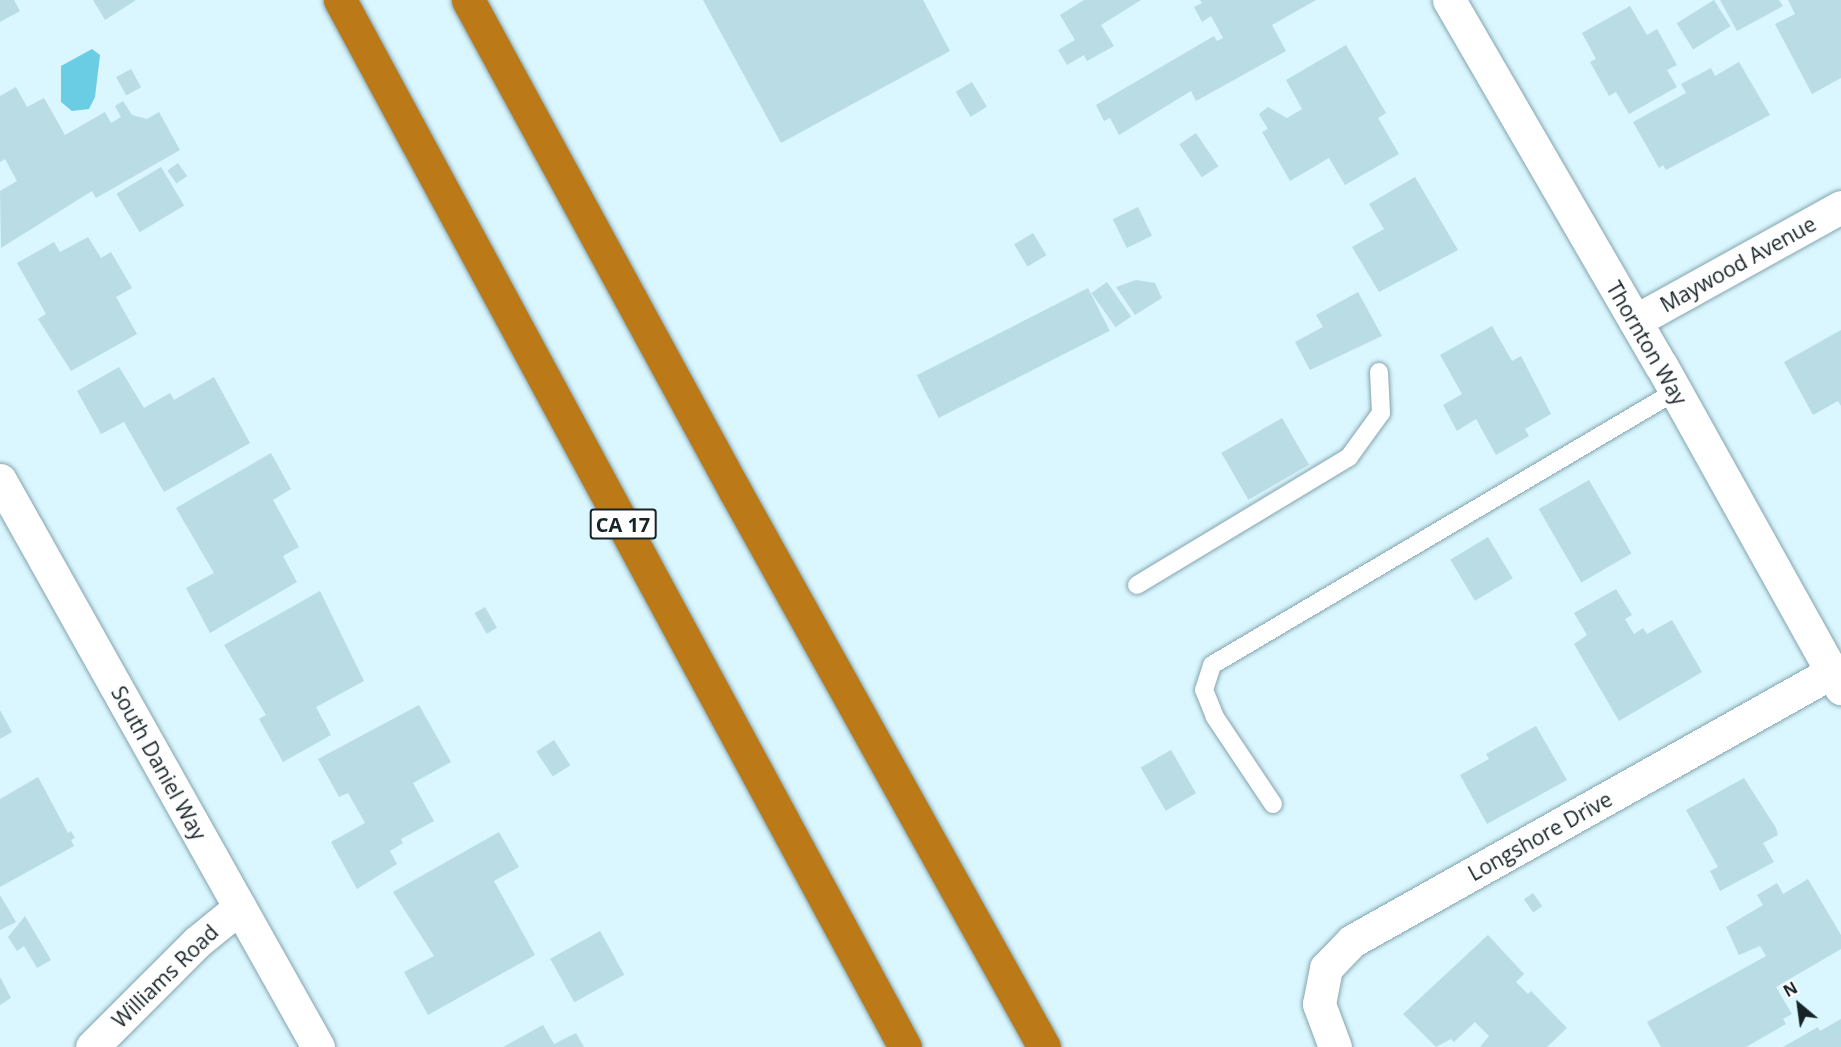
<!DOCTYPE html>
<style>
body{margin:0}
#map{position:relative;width:1841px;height:1047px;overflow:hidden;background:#daf6fe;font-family:"Open Sans",sans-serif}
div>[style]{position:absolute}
.water>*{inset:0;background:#6bcde4}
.building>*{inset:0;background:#b9dce5;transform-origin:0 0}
.roads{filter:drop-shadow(0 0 2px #83a4ad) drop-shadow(0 0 2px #83a4ad)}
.service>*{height:18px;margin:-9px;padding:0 9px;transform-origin:9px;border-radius:9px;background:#fff}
.minor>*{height:33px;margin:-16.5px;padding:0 16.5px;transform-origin:16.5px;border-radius:16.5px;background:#fff}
.motorway>*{height:33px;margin:-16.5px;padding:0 16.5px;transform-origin:16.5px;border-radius:16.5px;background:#bb7917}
span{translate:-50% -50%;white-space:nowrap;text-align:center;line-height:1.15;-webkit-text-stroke:4.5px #fefefe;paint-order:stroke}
.shield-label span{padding:2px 4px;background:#fefefe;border:2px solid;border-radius:4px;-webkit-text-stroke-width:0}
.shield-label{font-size:20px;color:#162327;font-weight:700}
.street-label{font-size:21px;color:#162327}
.north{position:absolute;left:1769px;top:975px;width:60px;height:60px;-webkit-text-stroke:4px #fefefe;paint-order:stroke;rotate:331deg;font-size:16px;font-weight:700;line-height:24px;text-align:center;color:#162327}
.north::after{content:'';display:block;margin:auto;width:21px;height:27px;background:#162327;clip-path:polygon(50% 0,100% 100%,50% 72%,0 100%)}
</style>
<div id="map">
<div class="water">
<i style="clip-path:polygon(92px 49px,100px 55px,95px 97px,89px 109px,72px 111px,61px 102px,61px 66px)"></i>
</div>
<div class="building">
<i style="clip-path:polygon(0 0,14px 0,20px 11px,0 22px)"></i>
<i style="clip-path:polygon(93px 0,136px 0,105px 20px)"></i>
<i style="clip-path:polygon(703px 0,923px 0,950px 51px,781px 143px)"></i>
<i style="clip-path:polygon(1084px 0,1141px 0,1101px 25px,1114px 46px,1087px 61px,1084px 55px,1067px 65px,1058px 50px,1075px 40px,1060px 15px)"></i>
<i style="clip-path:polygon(1200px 0,1316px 0,1272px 25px,1286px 51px,1196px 101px,1191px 91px,1119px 135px,1110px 118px,1104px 121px,1096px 105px,1214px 36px,1217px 41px,1223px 38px,1211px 16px,1202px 22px,1194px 7px,1202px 3px)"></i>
<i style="left:1714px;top:0;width:31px;height:44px;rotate:58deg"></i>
<i style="clip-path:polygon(1720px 0,1779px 0,1783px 6px,1737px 31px)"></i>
<i style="clip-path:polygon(1788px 0,1841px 0,1841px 78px,1812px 94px,1775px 24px,1795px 14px)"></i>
<i style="clip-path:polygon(1630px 6px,1647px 35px,1657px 29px,1677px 65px,1667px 70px,1677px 87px,1629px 114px,1616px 92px,1609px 96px,1590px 62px,1596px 59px,1582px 33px)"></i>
<i style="clip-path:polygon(1346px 45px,1386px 113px,1378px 118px,1399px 154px,1345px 185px,1329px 158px,1290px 181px,1262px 132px,1268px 129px,1259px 114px,1268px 107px,1287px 118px,1302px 109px,1286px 80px)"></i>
<i style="clip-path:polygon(1739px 62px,1770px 115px,1666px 170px,1663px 165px,1659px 168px,1633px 122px,1686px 93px,1681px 84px,1711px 68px,1715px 76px)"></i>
<i style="left:131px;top:69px;width:21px;height:17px;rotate:61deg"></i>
<i style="left:972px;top:82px;width:29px;height:19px;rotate:59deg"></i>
<i style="clip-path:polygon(16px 87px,27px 107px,44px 98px,65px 135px,105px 112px,111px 123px,121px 117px,115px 106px,123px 101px,132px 115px,147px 119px,159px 112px,180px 150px,96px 198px,92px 191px,1px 248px,0 191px,17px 181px,5px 159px,0 162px,0 96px)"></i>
<i style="left:1196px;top:133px;width:40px;height:20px;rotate:56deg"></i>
<i style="left:178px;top:163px;width:16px;height:13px;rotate:55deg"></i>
<i style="left:161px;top:167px;width:45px;height:52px;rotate:59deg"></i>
<i style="clip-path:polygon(1415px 177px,1458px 250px,1379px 292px,1352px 247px,1384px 229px,1369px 204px)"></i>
<i style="left:1138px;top:207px;width:32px;height:28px;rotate:64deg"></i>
<i style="left:1033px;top:233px;width:26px;height:22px;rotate:59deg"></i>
<i style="clip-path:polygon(88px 237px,101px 258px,111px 252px,132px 288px,116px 297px,137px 334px,71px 371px,38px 319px,46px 314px,17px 263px,54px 242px,60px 252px)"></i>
<i style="clip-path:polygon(1136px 280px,1155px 283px,1162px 298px,1135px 315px,1116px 287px)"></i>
<i style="left:1107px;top:282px;width:42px;height:19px;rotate:55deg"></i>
<i style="left:1088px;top:288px;width:48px;height:192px;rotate:63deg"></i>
<i style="clip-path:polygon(1358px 292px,1382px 336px,1310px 370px,1295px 342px,1323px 327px,1316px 315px)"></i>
<i style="clip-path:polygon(1492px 326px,1512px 361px,1521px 356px,1551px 414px,1525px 429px,1529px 436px,1496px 455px,1476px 419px,1457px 431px,1443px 405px,1462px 394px,1440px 355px)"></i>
<i style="clip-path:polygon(1841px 330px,1841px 406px,1838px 401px,1813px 415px,1784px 362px)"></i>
<i style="clip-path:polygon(119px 367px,144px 408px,170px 393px,174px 400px,214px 377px,250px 443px,164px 492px,124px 422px,101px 434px,77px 391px)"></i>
<i style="left:1282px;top:418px;width:54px;height:70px;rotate:60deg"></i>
<i style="clip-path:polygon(271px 453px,291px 489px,273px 500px,299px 547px,283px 556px,297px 582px,210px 633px,186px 588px,214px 573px,176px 508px)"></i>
<i style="left:1589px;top:480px;width:85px;height:58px;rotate:60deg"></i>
<i style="left:1488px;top:537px;width:48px;height:44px;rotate:59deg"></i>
<i style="clip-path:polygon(1616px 589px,1632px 615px,1625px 619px,1634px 634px,1643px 628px,1647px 634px,1672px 620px,1702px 672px,1619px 721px,1574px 644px,1587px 635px,1574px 613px)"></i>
<i style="clip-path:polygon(320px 591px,364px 681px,316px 707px,331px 735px,283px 762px,259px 719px,266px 715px,224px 645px)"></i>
<i style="left:485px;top:607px;width:24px;height:12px;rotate:60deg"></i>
<i style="clip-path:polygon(419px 705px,451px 762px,413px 783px,434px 821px,401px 839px,403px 843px,390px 851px,397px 864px,357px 889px,331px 842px,365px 823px,348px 793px,339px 797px,318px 759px)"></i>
<i style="clip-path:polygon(0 710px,12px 732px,0 739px)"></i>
<i style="clip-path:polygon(1536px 726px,1567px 780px,1487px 824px,1460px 775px,1489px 759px,1486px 754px)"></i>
<i style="left:554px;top:740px;width:30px;height:21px;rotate:57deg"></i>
<i style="left:1171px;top:750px;width:50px;height:35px;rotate:60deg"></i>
<i style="clip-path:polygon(38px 777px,68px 833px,71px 831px,75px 838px,71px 840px,74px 846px,0 887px,0 799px)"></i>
<i style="clip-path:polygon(1744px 778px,1776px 828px,1778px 835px,1763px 843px,1774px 862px,1720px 891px,1710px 871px,1718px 867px,1686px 810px)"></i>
<i style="clip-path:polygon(499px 832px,519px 867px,494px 881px,535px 955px,428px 1015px,404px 972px,434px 956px,393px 892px)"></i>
<i style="clip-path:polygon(1808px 879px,1841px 935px,1841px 949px,1776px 987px,1792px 1014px,1783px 1019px,1786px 1024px,1746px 1047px,1661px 1047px,1647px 1022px,1766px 956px,1760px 946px,1739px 955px,1726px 927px,1763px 905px,1757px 895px,1777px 883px,1783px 894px)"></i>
<i style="left:1533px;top:893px;width:16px;height:11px;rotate:55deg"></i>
<i style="clip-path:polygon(0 895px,16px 922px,0 930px)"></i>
<i style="clip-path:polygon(25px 916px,51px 960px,37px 968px,24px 946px,17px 951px,8px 937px)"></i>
<i style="left:600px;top:931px;width:50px;height:57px;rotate:61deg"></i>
<i style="clip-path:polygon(1488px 935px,1524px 974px,1516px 982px,1528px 994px,1531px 991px,1567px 1028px,1547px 1047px,1480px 1047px,1489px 1036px,1475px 1022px,1454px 1042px,1451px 1039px,1436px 1047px,1403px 1014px)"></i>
<i style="clip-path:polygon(0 977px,11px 998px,0 1005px)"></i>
<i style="clip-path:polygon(1841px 1019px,1841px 1047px,1783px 1047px,1818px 1027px,1820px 1031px)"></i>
<i style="clip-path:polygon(543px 1025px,554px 1044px,576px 1033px,584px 1047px,503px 1047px)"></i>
</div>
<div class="roads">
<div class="service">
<i style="left:1137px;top:585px;width:248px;rotate:-31.1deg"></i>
<i style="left:1349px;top:457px;width:54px;rotate:-54deg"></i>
<i style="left:1381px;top:413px;width:41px;rotate:-92.8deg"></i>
<i style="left:1273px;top:804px;width:105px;rotate:-123.7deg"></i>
<i style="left:1215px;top:717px;width:29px;rotate:-112deg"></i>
<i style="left:1204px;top:690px;width:26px;rotate:-72deg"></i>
<i style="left:1212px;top:665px;width:539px;rotate:-30.56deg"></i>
</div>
<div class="minor">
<i style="left:1449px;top:0;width:422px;rotate:59.9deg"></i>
<i style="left:1661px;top:365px;width:370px;rotate:60.9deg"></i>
<i style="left:1635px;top:321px;width:235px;rotate:-29deg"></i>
<i style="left:0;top:480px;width:650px;rotate:60.71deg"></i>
<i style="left:92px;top:1047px;width:148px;rotate:-45deg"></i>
<i style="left:197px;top:942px;width:55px;rotate:-39.1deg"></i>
<i style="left:1335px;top:1047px;width:46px;rotate:-110.4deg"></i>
<i style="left:1319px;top:1004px;width:37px;rotate:-79deg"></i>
<i style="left:1326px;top:968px;width:37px;rotate:-46deg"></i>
<i style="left:1352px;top:941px;width:550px;rotate:-29.27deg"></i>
</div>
<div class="motorway">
<i style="left:340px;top:0;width:1190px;rotate:61.65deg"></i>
<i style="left:468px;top:0;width:559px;rotate:61.46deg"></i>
<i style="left:735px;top:491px;width:636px;rotate:60.94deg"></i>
</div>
</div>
<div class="shield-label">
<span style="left:623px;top:524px">CA 17</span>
</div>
<div class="street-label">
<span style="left:1738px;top:264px;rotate:-29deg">Maywood Avenue</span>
<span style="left:1647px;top:343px;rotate:60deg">Thornton Way</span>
<span style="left:159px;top:763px;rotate:61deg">South Daniel Way</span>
<span style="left:1540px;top:836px;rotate:-29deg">Longshore Drive</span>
<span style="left:165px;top:976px;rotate:-44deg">Williams Road</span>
</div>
<div class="north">N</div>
</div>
